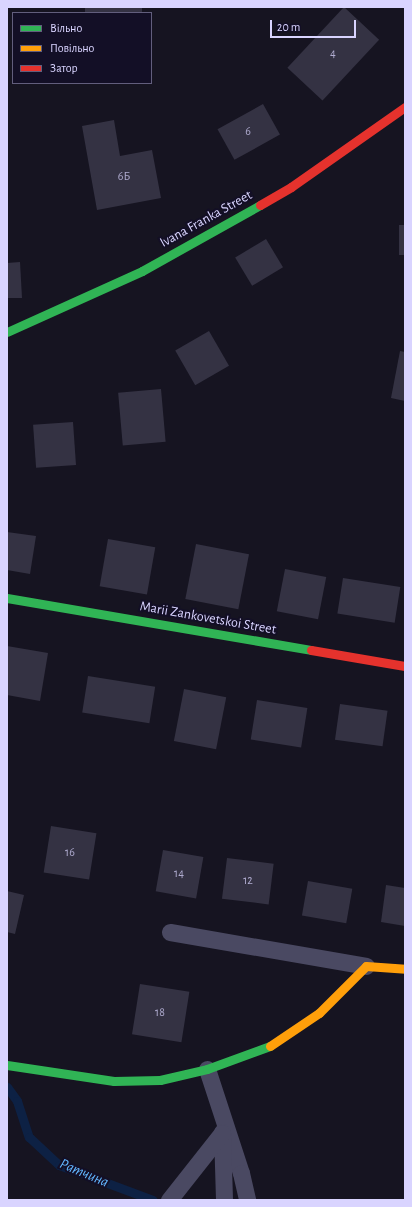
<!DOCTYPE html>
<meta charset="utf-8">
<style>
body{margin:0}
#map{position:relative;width:412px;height:1207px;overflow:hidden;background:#161421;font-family:"Alegreya Sans",sans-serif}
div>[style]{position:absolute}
.stream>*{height:9px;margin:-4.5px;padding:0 4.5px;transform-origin:4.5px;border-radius:4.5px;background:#0d2144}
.building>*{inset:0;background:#343243;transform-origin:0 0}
.lane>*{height:17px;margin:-8.5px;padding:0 8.5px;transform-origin:8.5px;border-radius:8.5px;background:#4a4962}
.fast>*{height:9px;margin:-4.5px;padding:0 4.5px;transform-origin:4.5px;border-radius:4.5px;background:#30b455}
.slow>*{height:9px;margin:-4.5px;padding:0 4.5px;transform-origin:4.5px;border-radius:4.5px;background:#ff9f0a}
.jam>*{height:9px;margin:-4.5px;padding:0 4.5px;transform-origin:4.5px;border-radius:4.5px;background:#e5322d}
span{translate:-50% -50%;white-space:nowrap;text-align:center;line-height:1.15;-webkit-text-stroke:4px #130f26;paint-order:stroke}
.number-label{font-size:12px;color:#b0acd0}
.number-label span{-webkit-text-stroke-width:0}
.street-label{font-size:14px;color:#d9d4ff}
.water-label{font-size:15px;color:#62b6ff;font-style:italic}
.frame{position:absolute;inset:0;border:8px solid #d9d4ff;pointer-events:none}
.legend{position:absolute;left:12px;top:12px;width:140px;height:72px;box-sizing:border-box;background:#130f26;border:1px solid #625e7d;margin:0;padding:5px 7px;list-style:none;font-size:12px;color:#d9d4ff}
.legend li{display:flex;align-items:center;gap:8px;height:20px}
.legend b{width:20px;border:1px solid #625e7d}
.scale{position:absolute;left:270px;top:20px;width:86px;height:18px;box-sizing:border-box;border:2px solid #d9d4ff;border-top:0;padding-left:5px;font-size:12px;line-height:14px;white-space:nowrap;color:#d9d4ff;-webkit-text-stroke:3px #130f26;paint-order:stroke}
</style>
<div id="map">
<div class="stream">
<i style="left:7px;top:1087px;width:17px;rotate:54deg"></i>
<i style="left:17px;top:1101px;width:38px;rotate:72deg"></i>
<i style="left:29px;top:1137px;width:41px;rotate:43deg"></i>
<i style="left:59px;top:1165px;width:100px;rotate:20.4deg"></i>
</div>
<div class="building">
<i style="left:85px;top:7px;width:57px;height:6px"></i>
<i style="left:344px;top:7px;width:48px;height:83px;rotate:43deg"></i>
<i style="left:263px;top:104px;width:35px;height:52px;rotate:61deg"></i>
<i style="clip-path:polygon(114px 120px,120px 156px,152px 150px,161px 198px,97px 210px,82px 126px)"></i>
<i style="left:399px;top:225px;width:6px;height:30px"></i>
<i style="left:266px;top:239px;width:33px;height:36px;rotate:59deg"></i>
<i style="clip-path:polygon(20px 262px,22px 298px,7px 298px,7px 263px)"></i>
<i style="left:209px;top:331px;width:40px;height:39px;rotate:60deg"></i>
<i style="clip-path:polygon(400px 351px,405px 352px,405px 401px,391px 398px)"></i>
<i style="left:161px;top:389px;width:53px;height:43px;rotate:85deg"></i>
<i style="left:73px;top:422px;width:43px;height:40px;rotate:86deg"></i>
<i style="clip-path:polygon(7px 532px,36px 536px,30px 574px,7px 570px)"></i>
<i style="left:108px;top:539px;width:48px;height:48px;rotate:10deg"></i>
<i style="left:196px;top:544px;width:54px;height:56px;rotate:11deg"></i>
<i style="left:285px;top:569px;width:42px;height:43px;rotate:11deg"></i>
<i style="left:343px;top:578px;width:58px;height:36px;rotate:9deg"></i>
<i style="clip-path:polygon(7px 646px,48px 653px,40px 701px,7px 695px)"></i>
<i style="left:88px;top:676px;width:68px;height:37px;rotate:9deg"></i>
<i style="left:184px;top:689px;width:43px;height:53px;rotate:11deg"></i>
<i style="left:257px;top:700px;width:51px;height:40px;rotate:9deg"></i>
<i style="left:340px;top:704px;width:48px;height:36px;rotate:8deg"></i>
<i style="left:51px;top:826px;width:46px;height:47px;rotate:9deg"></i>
<i style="left:163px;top:850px;width:41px;height:42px;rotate:10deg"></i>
<i style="left:227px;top:858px;width:47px;height:41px;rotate:7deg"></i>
<i style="left:308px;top:881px;width:45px;height:35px;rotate:10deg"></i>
<i style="clip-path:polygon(386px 885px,405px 888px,405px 926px,381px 922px)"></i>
<i style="clip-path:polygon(7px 891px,24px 895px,15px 934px,7px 932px)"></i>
<i style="left:140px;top:984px;width:50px;height:51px;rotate:9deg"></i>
</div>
<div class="lane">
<i style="left:170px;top:932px;width:199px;rotate:9.8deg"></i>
<i style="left:207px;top:1069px;width:109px;rotate:71.9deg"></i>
<i style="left:241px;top:1173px;width:28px;rotate:77deg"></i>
<i style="left:222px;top:1132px;width:68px;rotate:88.3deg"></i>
<i style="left:169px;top:1200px;width:85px;rotate:-51.7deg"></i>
</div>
<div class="fast">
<i style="left:7px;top:332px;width:148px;rotate:-24.3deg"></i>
<i style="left:142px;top:271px;width:135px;rotate:-29.2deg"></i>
<i style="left:7px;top:598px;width:308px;rotate:9.7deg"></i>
<i style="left:7px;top:1065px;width:108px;rotate:8.5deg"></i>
<i style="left:114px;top:1081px;width:46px;rotate:-1.2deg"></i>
<i style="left:160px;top:1080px;width:48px;rotate:-13.2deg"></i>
<i style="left:207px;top:1069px;width:67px;rotate:-20.1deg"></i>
</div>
<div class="slow">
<i style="left:270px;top:1046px;width:59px;rotate:-34deg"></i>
<i style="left:319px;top:1013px;width:66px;rotate:-45deg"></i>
<i style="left:366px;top:966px;width:39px;rotate:4deg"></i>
</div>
<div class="jam">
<i style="left:260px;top:205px;width:36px;rotate:-30deg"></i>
<i style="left:291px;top:187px;width:139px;rotate:-35.1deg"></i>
<i style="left:311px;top:650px;width:95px;rotate:9.7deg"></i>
</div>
<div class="number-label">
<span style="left:333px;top:54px">4</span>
<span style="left:248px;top:132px">6</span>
<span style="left:124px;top:177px">6Б</span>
<span style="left:70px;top:853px">16</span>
<span style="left:179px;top:874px">14</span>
<span style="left:248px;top:881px">12</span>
<span style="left:160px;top:1013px">18</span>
</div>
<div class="street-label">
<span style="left:206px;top:219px;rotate:-29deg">Ivana Franka Street</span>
<span style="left:208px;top:618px;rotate:10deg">Marii Zankovetskoi Street</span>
</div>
<div class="water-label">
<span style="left:84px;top:1173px;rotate:23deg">Ратчина</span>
</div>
<div class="frame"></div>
<ul class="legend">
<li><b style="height:5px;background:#30b455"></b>Вільно</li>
<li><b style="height:5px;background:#ff9f0a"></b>Повільно</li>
<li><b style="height:5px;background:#e5322d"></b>Затор</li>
</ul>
<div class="scale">20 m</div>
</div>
